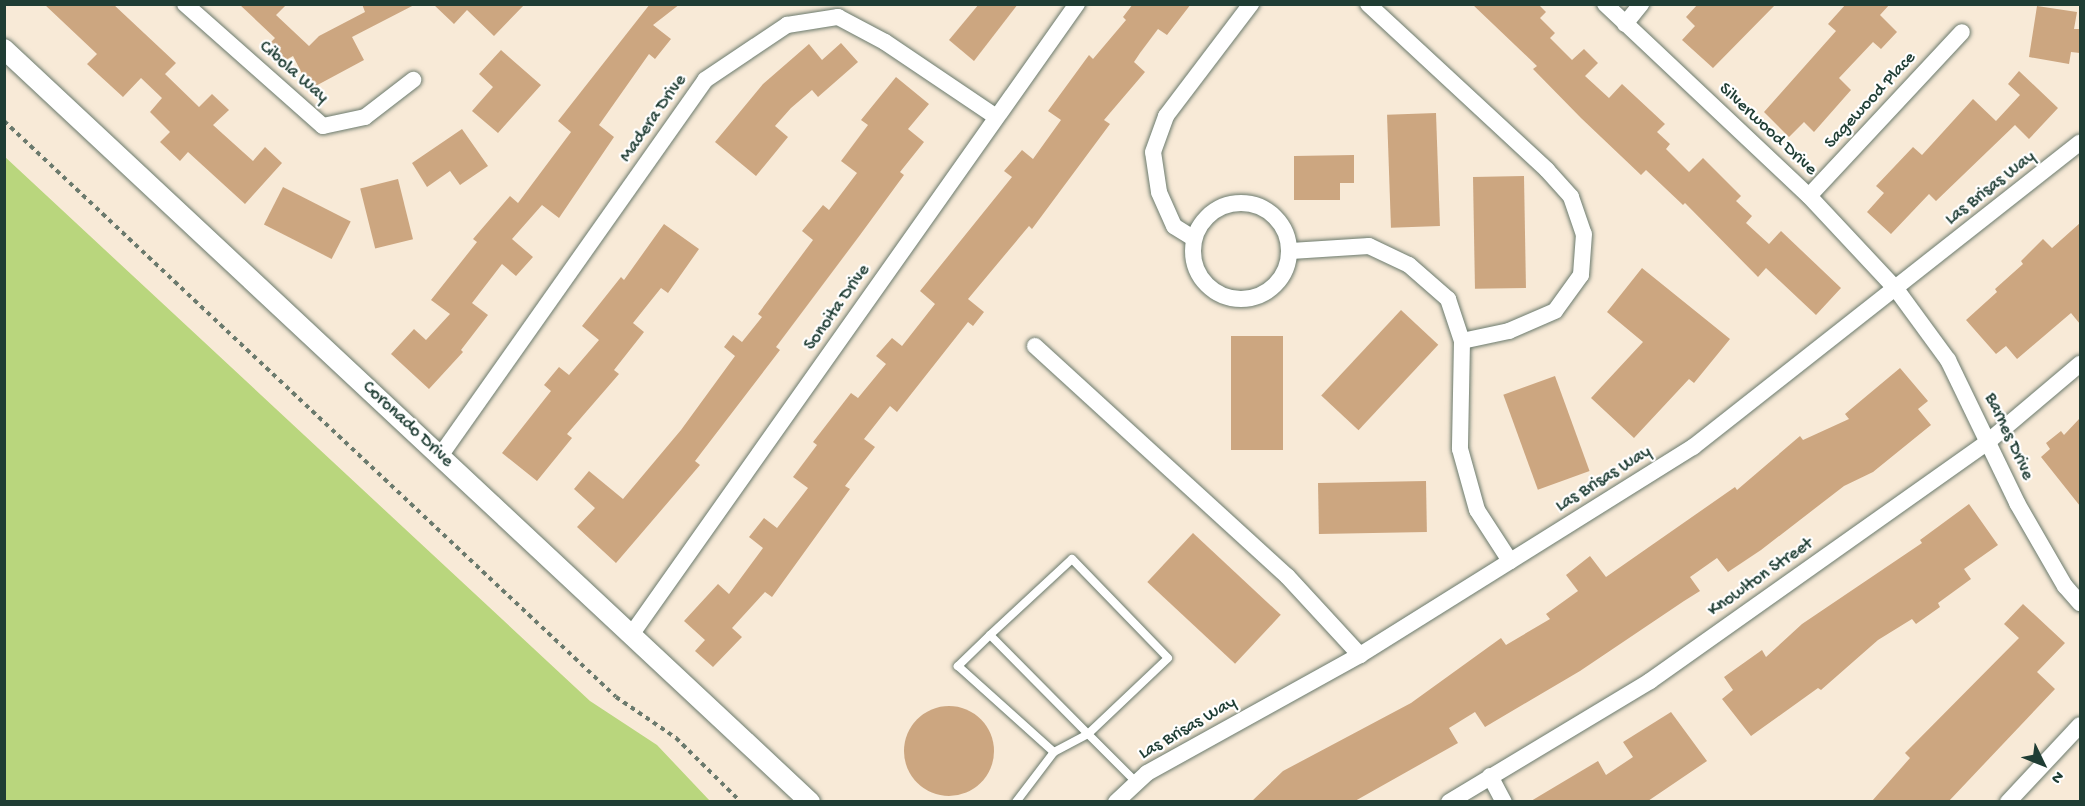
<!DOCTYPE html>
<style>
body{margin:0}
#map{position:relative;width:2085px;height:806px;overflow:hidden;background:#f8ead7;font-family:"Gochi Hand",sans-serif}
div>[style]{position:absolute}
.green>*{inset:0;background:#b9d67d}
.building>*{inset:0;background:#cca680;transform-origin:0 0}
.round{border-radius:50%}
.path>*{height:4px;margin-top:-2px;transform-origin:0;background:repeating-linear-gradient(90deg,#6b7a6d 0 4.5px,transparent 0 9px)}
.roads{filter:drop-shadow(0 0 2px #6b7a6d) drop-shadow(0 0 2px #6b7a6d)}
.service>*{height:8px;margin:-4px;padding:0 4px;transform-origin:4px;border-radius:4px;background:#fff}
.minor>*{height:16px;margin:-8px;padding:0 8px;transform-origin:8px;border-radius:8px;background:#fff}
.minor>.ring{margin:-8px;padding:0;box-sizing:content-box;background:none;border:16px solid #fff;border-radius:50%}
.tertiary>*{height:20px;margin:-10px;padding:0 10px;transform-origin:10px;border-radius:10px;background:#fff}
span{translate:-50% -50%;white-space:nowrap;text-align:center;line-height:1.15;-webkit-text-stroke:4.5px #fff;paint-order:stroke}
.street-label{font-size:18px;color:#1f3d34}
.frame{position:absolute;inset:0;border:6px solid #1f3d34;pointer-events:none}
.north{position:absolute;left:2013px;top:734px;width:60px;height:60px;-webkit-text-stroke:4px #fff;paint-order:stroke;rotate:133deg;font-size:16px;font-weight:700;line-height:24px;text-align:center;color:#1f3d34}
.north::after{content:'';display:block;margin:auto;width:21px;height:27px;background:#1f3d34;clip-path:polygon(50% 0,100% 100%,50% 72%,0 100%)}
</style>
<div id="map">
<div class="green">
<i style="clip-path:polygon(4px 156px,590px 701px,657px 745px,710px 801px,5px 801px)"></i>
</div>
<div class="building">
<i style="clip-path:polygon(44px 4px,113px 4px,176px 63px,165px 74px,199px 107px,212px 94px,229px 110px,213px 125px,253px 161px,265px 147px,282px 163px,245px 204px,188px 152px,180px 161px,160px 142px,170px 132px,150px 112px,162px 98px,141px 78px,123px 97px,87px 64px,97px 54px)"></i>
<i style="clip-path:polygon(239px 4px,287px 4px,276px 15px,309px 46px,319px 36px,365px 12px,362px 4px,416px 4px,352px 37px,364px 60px,310px 89px,293px 56px,286px 60px,269px 44px,275px 38px)"></i>
<i style="clip-path:polygon(433px 4px,525px 4px,494px 36px,467px 10px,454px 24px)"></i>
<i style="clip-path:polygon(650px 4px,680px 4px,653px 25px,671px 39px,655px 59px,649px 54px,599px 125px,614px 137px,559px 218px,542px 205px,512px 239px,533px 257px,516px 276px,502px 264px,472px 303px,488px 315px,461px 350px,463px 352px,429px 389px,391px 354px,414px 329px,426px 340px,450px 314px,431px 300px,477px 242px,473px 239px,510px 196px,518px 203px,571px 132px,558px 121px)"></i>
<i style="clip-path:polygon(979px 4px,1018px 4px,974px 61px,949px 40px)"></i>
<i style="clip-path:polygon(1133px 4px,1191px 4px,1167px 35px,1158px 29px,1140px 53px,1134px 62px,1145px 72px,1104px 120px,1110px 124px,1032px 229px,1029px 226px,968px 299px,984px 312px,973px 326px,968px 322px,897px 412px,890px 406px,864px 439px,875px 447px,845px 486px,850px 489px,772px 597px,765px 592px,732px 628px,742px 637px,713px 667px,695px 651px,705px 640px,684px 621px,718px 584px,729px 594px,763px 548px,749px 537px,764px 518px,777px 528px,808px 488px,793px 477px,817px 445px,813px 442px,851px 393px,858px 398px,886px 364px,876px 356px,892px 338px,902px 346px,935px 304px,920px 291px,1012px 177px,1004px 171px,1022px 150px,1033px 159px,1061px 120px,1048px 111px,1089px 55px,1093px 59px,1126px 20px,1123px 17px)"></i>
<i style="clip-path:polygon(1472px 4px,1538px 4px,1546px 12px,1540px 18px,1555px 33px,1550px 38px,1572px 60px,1584px 49px,1598px 63px,1585px 76px,1609px 98px,1622px 84px,1665px 124px,1657px 132px,1670px 144px,1666px 149px,1689px 172px,1703px 158px,1741px 196px,1736px 201px,1752px 216px,1746px 223px,1769px 244px,1781px 231px,1841px 288px,1816px 315px,1766px 268px,1758px 277px,1685px 203px,1683px 205px,1646px 170px,1641px 175px,1581px 118px,1533px 69px,1537px 66px)"></i>
<i style="clip-path:polygon(1698px 4px,1776px 4px,1713px 68px,1682px 40px,1695px 26px,1686px 17px)"></i>
<i style="clip-path:polygon(1846px 4px,1890px 4px,1880px 15px,1897px 32px,1881px 49px,1873px 42px,1839px 78px,1851px 90px,1814px 132px,1804px 122px,1789px 137px,1764px 112px,1836px 31px,1828px 24px)"></i>
<i style="clip-path:polygon(2037px 6px,2077px 12px,2074px 29px,2080px 29px,2080px 53px,2071px 52px,2069px 64px,2029px 57px)"></i>
<i style="clip-path:polygon(841px 43px,858px 62px,818px 97px,812px 90px,791px 108px,775px 126px,788px 137px,756px 176px,715px 142px,763px 84px,809px 44px,822px 60px)"></i>
<i style="clip-path:polygon(501px 50px,541px 85px,498px 133px,472px 111px,493px 87px,479px 74px)"></i>
<i style="clip-path:polygon(2019px 71px,2058px 108px,2029px 139px,2015px 125px,1936px 201px,1929px 194px,1891px 234px,1867px 212px,1884px 193px,1876px 186px,1913px 147px,1922px 155px,1973px 99px,1996px 121px,2020px 95px,2008px 84px)"></i>
<i style="clip-path:polygon(896px 77px,929px 104px,908px 129px,924px 142px,900px 172px,904px 175px,860px 235px,776px 347px,780px 350px,695px 461px,700px 465px,616px 563px,577px 527px,595px 508px,574px 489px,589px 471px,623px 499px,681px 430px,735px 356px,724px 347px,733px 335px,742px 342px,762px 317px,758px 314px,813px 240px,802px 231px,823px 205px,829px 210px,857px 173px,841px 161px,868px 125px,861px 120px)"></i>
<i style="left:1436px;top:113px;width:113px;height:49px;rotate:88deg"></i>
<i style="clip-path:polygon(462px 129px,488px 166px,460px 185px,450px 171px,427px 187px,412px 163px)"></i>
<i style="clip-path:polygon(1354px 155px,1354px 183px,1340px 183px,1340px 200px,1294px 200px,1294px 156px)"></i>
<i style="left:1524px;top:176px;width:112px;height:51px;rotate:89deg"></i>
<i style="left:398px;top:179px;width:62px;height:39px;rotate:76deg"></i>
<i style="left:283px;top:187px;width:76px;height:42px;rotate:27deg"></i>
<i style="clip-path:polygon(2080px 223px,2080px 324px,2071px 313px,2017px 359px,2006px 346px,1996px 354px,1966px 320px,1997px 292px,1995px 289px,2023px 264px,2021px 261px,2043px 239px,2052px 248px)"></i>
<i style="clip-path:polygon(664px 224px,699px 249px,668px 293px,661px 288px,633px 323px,644px 332px,614px 370px,619px 374px,567px 434px,572px 438px,537px 481px,502px 453px,551px 391px,544px 385px,559px 367px,569px 375px,599px 340px,582px 326px,621px 277px,624px 280px)"></i>
<i style="clip-path:polygon(1642px 268px,1730px 339px,1694px 383px,1689px 379px,1634px 438px,1591px 398px,1643px 342px,1607px 312px)"></i>
<i style="left:1401px;top:310px;width:51px;height:117px;rotate:43deg"></i>
<i style="left:1231px;top:336px;width:52px;height:114px"></i>
<i style="clip-path:polygon(1900px 368px,1928px 401px,1918px 409px,1931px 425px,1873px 472px,1844px 486px,1761px 550px,1728px 572px,1717px 558px,1690px 577px,1700px 591px,1684px 601px,1580px 671px,1485px 727px,1475px 712px,1449px 728px,1458px 743px,1355px 801px,1252px 801px,1283px 771px,1411px 703px,1501px 638px,1506px 645px,1550px 619px,1546px 614px,1578px 591px,1566px 575px,1590px 556px,1606px 577px,1735px 487px,1737px 490px,1800px 436px,1803px 440px,1849px 419px,1845px 414px)"></i>
<i style="left:1555px;top:376px;width:101px;height:55px;rotate:70deg"></i>
<i style="clip-path:polygon(2080px 418px,2080px 506px,2041px 457px,2050px 449px,2046px 443px,2061px 431px,2064px 435px)"></i>
<i style="left:1426px;top:481px;width:51px;height:108px;rotate:89deg"></i>
<i style="clip-path:polygon(1969px 504px,1998px 545px,1964px 569px,1971px 579px,1938px 603px,1940px 607px,1916px 624px,1912px 619px,1878px 640px,1821px 690px,1818px 688px,1751px 736px,1722px 699px,1733px 690px,1724px 677px,1762px 650px,1766px 657px,1802px 624px,1922px 543px,1920px 540px)"></i>
<i style="left:1193px;top:533px;width:120px;height:67px;rotate:43deg"></i>
<i style="clip-path:polygon(2023px 604px,2065px 643px,2037px 672px,2055px 689px,1949px 801px,1872px 801px,1910px 758px,1905px 753px,2019px 638px,2004px 624px)"></i>
<i class="round" style="left:904px;top:706px;width:90px;height:90px"></i>
<i style="clip-path:polygon(1671px 712px,1707px 761px,1648px 801px,1531px 801px,1598px 761px,1606px 775px,1633px 757px,1623px 742px)"></i>
</div>
<div class="path">
<i style="left:4px;top:121px;width:840px;rotate:43.26deg"></i>
<i style="left:616px;top:697px;width:73px;rotate:34.3deg"></i>
<i style="left:676px;top:738px;width:91px;rotate:44.6deg"></i>
</div>
<div class="roads">
<div class="service">
<i style="left:990px;top:635px;width:45px;rotate:135.9deg"></i>
<i style="left:958px;top:666px;width:129px;rotate:41.9deg"></i>
<i style="left:1016px;top:802px;width:63px;rotate:-52.8deg"></i>
<i style="left:1054px;top:752px;width:38px;rotate:-28deg"></i>
<i style="left:1088px;top:734px;width:110px;rotate:-43.5deg"></i>
<i style="left:1168px;top:658px;width:138px;rotate:-134.1deg"></i>
<i style="left:1072px;top:559px;width:112px;rotate:137.2deg"></i>
<i style="left:990px;top:635px;width:139px;rotate:45.3deg"></i>
<i style="left:1088px;top:734px;width:69px;rotate:45deg"></i>
</div>
<div class="minor">
<i style="left:185px;top:4px;width:184px;rotate:41.5deg"></i>
<i style="left:323px;top:126px;width:43px;rotate:-12.1deg"></i>
<i style="left:365px;top:117px;width:61px;rotate:-37.6deg"></i>
<i style="left:1368px;top:4px;width:244px;rotate:42.8deg"></i>
<i style="left:1547px;top:170px;width:36px;rotate:48deg"></i>
<i style="left:1571px;top:197px;width:39px;rotate:71deg"></i>
<i style="left:1584px;top:234px;width:41px;rotate:94.2deg"></i>
<i style="left:1581px;top:275px;width:44px;rotate:125.8deg"></i>
<i style="left:1555px;top:311px;width:50px;rotate:156.5deg"></i>
<i style="left:1509px;top:331px;width:48px;rotate:168deg"></i>
<i style="left:1605px;top:4px;width:280px;rotate:43.3deg"></i>
<i style="left:1809px;top:196px;width:127px;rotate:46.9deg"></i>
<i style="left:1896px;top:289px;width:88px;rotate:53.8deg"></i>
<i style="left:1948px;top:360px;width:159px;rotate:64.2deg"></i>
<i style="left:2017px;top:503px;width:96px;rotate:60deg"></i>
<i style="left:2065px;top:586px;width:23px;rotate:49deg"></i>
<i style="left:1625px;top:24px;width:26px;rotate:-51deg"></i>
<i style="left:1809px;top:196px;width:224px;rotate:-47deg"></i>
<i class="ring" style="left:1193px;top:203px;width:80px;height:80px"></i>
<i style="left:1193px;top:238px;width:22px;rotate:-148deg"></i>
<i style="left:1174px;top:226px;width:37px;rotate:-114deg"></i>
<i style="left:1159px;top:192px;width:40px;rotate:-98.5deg"></i>
<i style="left:1153px;top:152px;width:38px;rotate:-70deg"></i>
<i style="left:1166px;top:116px;width:141px;rotate:-52.8deg"></i>
<i style="left:1291px;top:251px;width:78px;rotate:-3.7deg"></i>
<i style="left:1369px;top:246px;width:44px;rotate:25.4deg"></i>
<i style="left:1409px;top:265px;width:52px;rotate:41.1deg"></i>
<i style="left:1448px;top:299px;width:44px;rotate:71.6deg"></i>
<i style="left:1462px;top:341px;width:108px;rotate:91.1deg"></i>
<i style="left:1460px;top:449px;width:63px;rotate:74.4deg"></i>
<i style="left:1477px;top:510px;width:61px;rotate:57.1deg"></i>
<i style="left:1035px;top:346px;width:341px;rotate:42.4deg"></i>
<i style="left:1287px;top:576px;width:108px;rotate:47.3deg"></i>
<i style="left:440px;top:456px;width:460px;rotate:-54.8deg"></i>
<i style="left:705px;top:80px;width:99px;rotate:-33.9deg"></i>
<i style="left:787px;top:25px;width:52px;rotate:-8.9deg"></i>
<i style="left:838px;top:17px;width:53px;rotate:28deg"></i>
<i style="left:885px;top:42px;width:134px;rotate:34deg"></i>
<i style="left:631px;top:635px;width:773px;rotate:-54.75deg"></i>
<i style="left:1490px;top:776px;width:30px;rotate:62deg"></i>
<i style="left:1116px;top:802px;width:42px;rotate:-43.1deg"></i>
<i style="left:1147px;top:773px;width:244px;rotate:-29deg"></i>
<i style="left:1360px;top:655px;width:393px;rotate:-32deg"></i>
<i style="left:1693px;top:447px;width:492px;rotate:-38.2deg"></i>
<i style="left:1449px;top:802px;width:235px;rotate:-31deg"></i>
<i style="left:1650px;top:681px;width:417px;rotate:-35.3deg"></i>
<i style="left:1990px;top:440px;width:118px;rotate:-40.2deg"></i>
<i style="left:2008px;top:802px;width:105px;rotate:-46.9deg"></i>
</div>
<div class="tertiary">
<i style="left:4px;top:49px;width:1103px;rotate:43.05deg"></i>
</div>
</div>
<div class="street-label">
<span style="left:293px;top:73px;rotate:41deg">Cibola Way</span>
<span style="left:1871px;top:101px;rotate:-47deg">Sagewood Place</span>
<span style="left:654px;top:119px;rotate:-55deg">Madera Drive</span>
<span style="left:1767px;top:130px;rotate:43deg">Silverwood Drive</span>
<span style="left:1991px;top:189px;rotate:-38deg">Las Brisas Way</span>
<span style="left:838px;top:308px;rotate:-55deg">Sonoita Drive</span>
<span style="left:407px;top:425px;rotate:43deg">Coronado Drive</span>
<span style="left:2008px;top:437px;rotate:65deg">Barnes Drive</span>
<span style="left:1604px;top:480px;rotate:-32deg">Las Brisas Way</span>
<span style="left:1761px;top:578px;rotate:-35deg">Knowlton Street</span>
<span style="left:1188px;top:729px;rotate:-30deg">Las Brisas Way</span>
</div>
<div class="frame"></div>
<div class="north">N</div>
</div>
